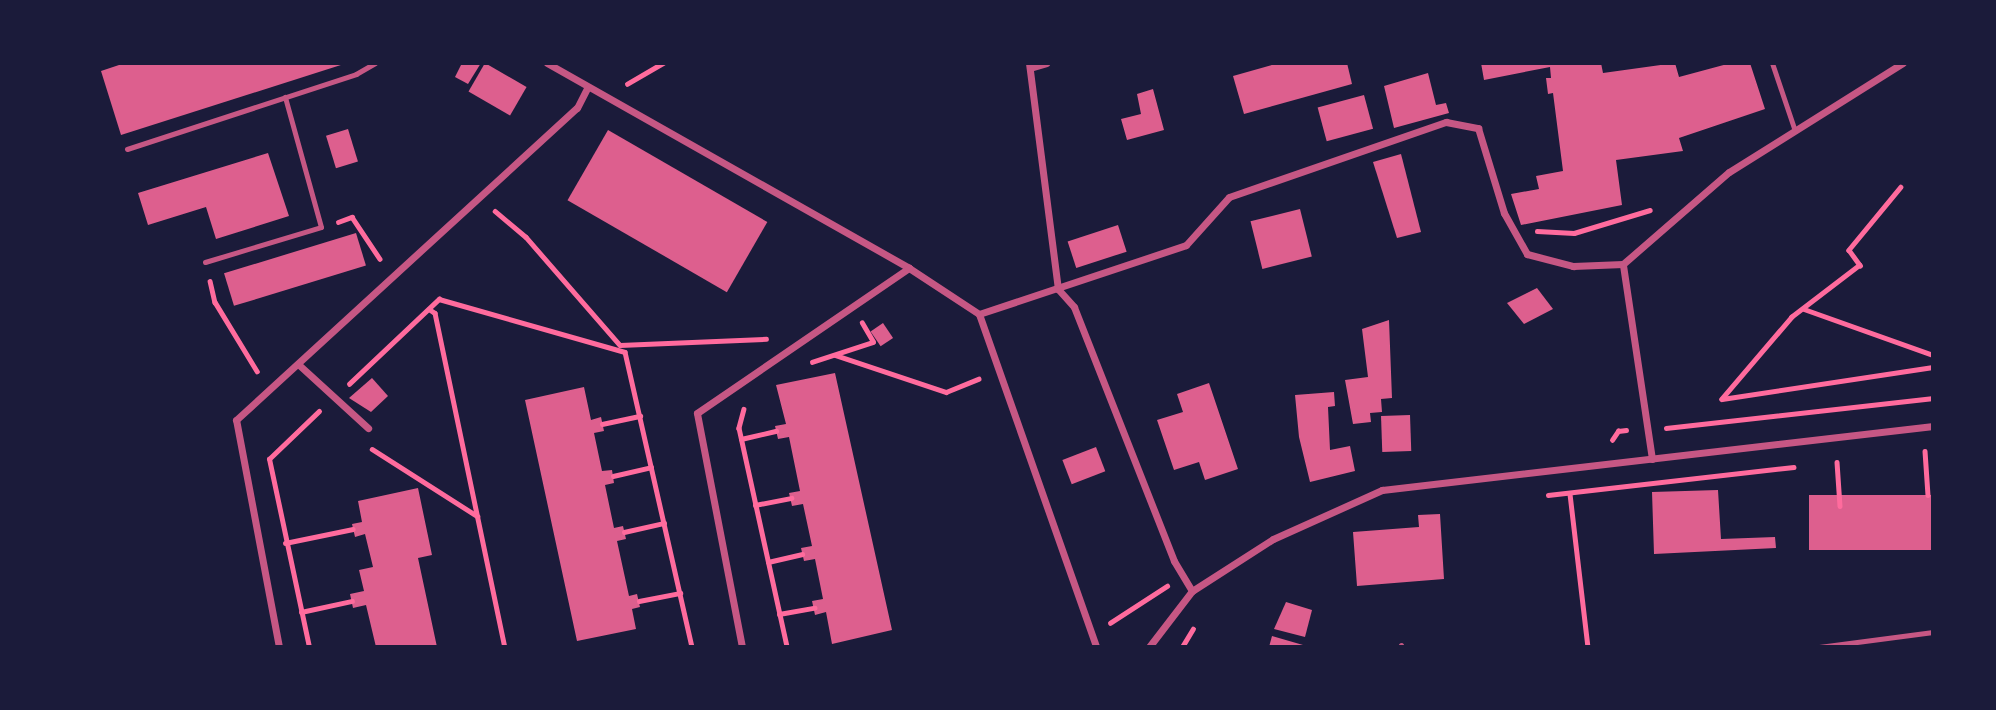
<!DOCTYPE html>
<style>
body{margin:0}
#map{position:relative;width:1996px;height:710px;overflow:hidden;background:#1b1b3a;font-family:Lato,sans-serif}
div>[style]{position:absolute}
.building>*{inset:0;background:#dd5f8e;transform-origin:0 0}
.path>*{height:4.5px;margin:-2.25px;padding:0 2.25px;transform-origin:2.25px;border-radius:2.25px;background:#ff6b9d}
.service>*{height:5px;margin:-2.5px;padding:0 2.5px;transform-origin:2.5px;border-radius:2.5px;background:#c65784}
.minor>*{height:7px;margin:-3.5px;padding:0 3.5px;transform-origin:3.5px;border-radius:3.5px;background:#c65784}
span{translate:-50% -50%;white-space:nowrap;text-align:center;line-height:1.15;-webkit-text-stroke:7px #1b1b3a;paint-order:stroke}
.frame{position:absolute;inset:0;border:65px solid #1b1b3a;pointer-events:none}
</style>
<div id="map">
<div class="building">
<i style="clip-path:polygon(125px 63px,344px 63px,344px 64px,121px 135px,101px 71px)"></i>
<i style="clip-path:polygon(462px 63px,481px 63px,468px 84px,455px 77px)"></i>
<i style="left:485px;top:63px;width:48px;height:33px;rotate:30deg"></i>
<i style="clip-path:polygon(1279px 63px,1347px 63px,1352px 84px,1244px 114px,1233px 76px)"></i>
<i style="clip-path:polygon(1481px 63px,1601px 63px,1603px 73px,1675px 63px,1679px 77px,1731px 63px,1750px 63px,1765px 109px,1679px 138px,1683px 151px,1616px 160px,1622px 205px,1521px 225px,1511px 194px,1539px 189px,1536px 176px,1563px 171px,1553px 93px,1548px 94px,1546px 78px,1551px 78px,1550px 67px,1484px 80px)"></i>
<i style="clip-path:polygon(1428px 73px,1436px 105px,1446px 103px,1449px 113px,1394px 128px,1384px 86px)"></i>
<i style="clip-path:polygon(1153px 89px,1164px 130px,1127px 140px,1121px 119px,1141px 114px,1137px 94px)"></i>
<i style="left:1364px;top:95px;width:35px;height:48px;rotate:75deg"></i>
<i style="left:348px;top:129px;width:34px;height:23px;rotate:73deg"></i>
<i style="left:608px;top:130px;width:184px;height:81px;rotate:30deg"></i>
<i style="clip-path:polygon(268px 153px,289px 216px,216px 239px,206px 207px,148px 225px,138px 193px)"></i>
<i style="clip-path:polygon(1401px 154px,1421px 232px,1397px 238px,1373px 162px)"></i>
<i style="left:1300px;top:209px;width:49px;height:51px;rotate:76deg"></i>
<i style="left:1118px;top:225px;width:28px;height:53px;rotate:72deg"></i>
<i style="left:356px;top:233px;width:34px;height:138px;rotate:73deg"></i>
<i style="clip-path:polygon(1537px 288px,1553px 309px,1524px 324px,1507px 303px)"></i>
<i style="clip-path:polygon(1389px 320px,1392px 398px,1381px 399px,1382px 412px,1370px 413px,1371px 422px,1353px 424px,1345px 380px,1368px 377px,1362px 329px)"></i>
<i style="left:883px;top:323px;width:18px;height:15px;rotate:56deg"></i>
<i style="clip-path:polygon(835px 373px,892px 630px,832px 644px,826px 612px,815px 615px,812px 601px,823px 599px,815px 559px,804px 561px,801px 548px,812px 546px,803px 504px,792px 506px,789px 493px,800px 491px,789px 437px,778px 439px,775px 426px,786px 424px,776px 385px)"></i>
<i style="clip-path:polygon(372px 378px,388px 396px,371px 412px,349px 398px)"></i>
<i style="clip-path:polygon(1209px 383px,1238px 469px,1205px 480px,1199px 462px,1174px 470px,1157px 420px,1183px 412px,1177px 394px)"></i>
<i style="clip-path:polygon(584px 387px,591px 420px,601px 417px,604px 431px,594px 433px,602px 471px,612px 470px,614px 483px,605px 485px,614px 528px,623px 526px,626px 539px,617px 541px,629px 596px,637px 594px,640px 607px,632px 609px,636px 629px,577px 641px,525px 400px)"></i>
<i style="clip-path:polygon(1334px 392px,1335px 406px,1328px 407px,1330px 450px,1350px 446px,1355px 471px,1310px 482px,1299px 437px,1295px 395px)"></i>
<i style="left:1410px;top:415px;width:36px;height:29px;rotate:88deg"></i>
<i style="left:1096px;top:447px;width:26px;height:36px;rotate:69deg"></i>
<i style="clip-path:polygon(418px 488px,432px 555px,418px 558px,437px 647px,376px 647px,366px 605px,353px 608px,350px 594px,364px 591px,359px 570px,373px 567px,365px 534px,355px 537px,352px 524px,362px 522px,358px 501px)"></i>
<i style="clip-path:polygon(1718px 490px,1721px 539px,1775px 537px,1776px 548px,1654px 554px,1652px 492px)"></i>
<i style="left:1933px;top:495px;width:55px;height:124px;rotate:90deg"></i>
<i style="clip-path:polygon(1440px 514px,1444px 579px,1357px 586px,1353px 532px,1419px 527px,1418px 515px)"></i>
<i style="clip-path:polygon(1286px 602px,1312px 610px,1305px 637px,1274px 629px)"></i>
<i style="clip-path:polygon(1272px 636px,1303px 645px,1302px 647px,1269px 647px)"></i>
</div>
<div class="path">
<i style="left:627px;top:84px;width:42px;rotate:-30.3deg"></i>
<i style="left:1901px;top:187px;width:82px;rotate:129.5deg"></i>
<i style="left:1849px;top:250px;width:19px;rotate:54deg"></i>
<i style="left:1860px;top:265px;width:86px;rotate:142.6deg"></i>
<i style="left:1792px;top:317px;width:108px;rotate:130.5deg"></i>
<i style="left:1722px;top:399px;width:213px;rotate:-8.6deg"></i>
<i style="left:495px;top:211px;width:40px;rotate:40deg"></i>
<i style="left:526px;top:237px;width:143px;rotate:49deg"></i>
<i style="left:338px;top:222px;width:15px;rotate:-20deg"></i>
<i style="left:352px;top:217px;width:50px;rotate:56.3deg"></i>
<i style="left:1537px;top:231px;width:37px;rotate:3deg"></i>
<i style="left:1574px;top:233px;width:79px;rotate:-16.8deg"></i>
<i style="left:210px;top:281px;width:22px;rotate:77deg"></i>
<i style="left:215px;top:302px;width:81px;rotate:58.7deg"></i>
<i style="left:429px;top:309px;width:7px;rotate:34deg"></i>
<i style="left:435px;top:313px;width:341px;rotate:78.2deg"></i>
<i style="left:1804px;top:309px;width:137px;rotate:19.6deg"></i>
<i style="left:620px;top:345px;width:146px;rotate:-2.4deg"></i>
<i style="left:835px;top:355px;width:117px;rotate:18.4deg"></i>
<i style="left:946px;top:392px;width:35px;rotate:-22deg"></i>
<i style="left:812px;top:362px;width:64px;rotate:-18.2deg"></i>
<i style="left:873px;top:342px;width:22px;rotate:-120deg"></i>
<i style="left:349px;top:384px;width:124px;rotate:-43.4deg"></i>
<i style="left:439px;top:299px;width:193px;rotate:15.9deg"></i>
<i style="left:625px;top:352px;width:303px;rotate:77.2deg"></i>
<i style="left:744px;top:409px;width:20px;rotate:105deg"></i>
<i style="left:739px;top:428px;width:224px;rotate:77.6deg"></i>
<i style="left:602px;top:424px;width:39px;rotate:-12deg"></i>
<i style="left:1666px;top:428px;width:269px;rotate:-6.4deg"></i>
<i style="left:741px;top:439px;width:36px;rotate:-13deg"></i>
<i style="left:1612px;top:440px;width:11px;rotate:-56deg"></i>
<i style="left:1618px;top:431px;width:8px;rotate:-7deg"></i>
<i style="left:372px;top:449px;width:125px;rotate:32.5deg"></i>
<i style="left:1925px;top:451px;width:44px;rotate:86.1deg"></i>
<i style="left:1837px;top:462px;width:44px;rotate:86.1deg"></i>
<i style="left:613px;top:476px;width:39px;rotate:-13deg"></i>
<i style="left:1570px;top:494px;width:154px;rotate:83.3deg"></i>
<i style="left:1548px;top:495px;width:247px;rotate:-6.5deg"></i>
<i style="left:755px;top:505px;width:37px;rotate:-11deg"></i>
<i style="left:624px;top:532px;width:41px;rotate:-12.7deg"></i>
<i style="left:285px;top:543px;width:69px;rotate:-11.6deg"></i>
<i style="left:768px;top:562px;width:35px;rotate:-13deg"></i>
<i style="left:639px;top:601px;width:42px;rotate:-11deg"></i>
<i style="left:301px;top:612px;width:52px;rotate:-12.2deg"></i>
<i style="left:779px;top:614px;width:36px;rotate:-10deg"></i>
<i style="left:1110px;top:623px;width:68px;rotate:-33deg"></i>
<i style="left:309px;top:647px;width:192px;rotate:-102deg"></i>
<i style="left:269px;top:459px;width:69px;rotate:-43.8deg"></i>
<i style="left:1182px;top:647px;width:21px;rotate:-59deg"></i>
</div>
<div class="service">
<i style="left:1772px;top:63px;width:72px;rotate:71.3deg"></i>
<i style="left:127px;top:149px;width:241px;rotate:-18.1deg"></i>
<i style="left:356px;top:74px;width:22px;rotate:-30deg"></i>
<i style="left:205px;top:262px;width:121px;rotate:-16.8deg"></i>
<i style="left:321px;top:227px;width:135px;rotate:-105.5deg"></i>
<i style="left:1401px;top:645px;width:2px;rotate:63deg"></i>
<i style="left:1819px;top:647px;width:115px;rotate:-7.5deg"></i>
</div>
<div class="minor">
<i style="left:547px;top:63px;width:416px;rotate:29.5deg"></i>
<i style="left:909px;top:268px;width:84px;rotate:33.3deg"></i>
<i style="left:979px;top:314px;width:353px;rotate:70.6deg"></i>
<i style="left:1029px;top:63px;width:228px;rotate:82.7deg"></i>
<i style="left:1058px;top:289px;width:24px;rotate:48deg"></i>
<i style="left:1074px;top:307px;width:273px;rotate:68.5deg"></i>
<i style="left:1174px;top:561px;width:35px;rotate:59deg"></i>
<i style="left:1030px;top:68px;width:17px;rotate:-17deg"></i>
<i style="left:979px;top:314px;width:218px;rotate:-18.4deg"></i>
<i style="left:1186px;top:245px;width:64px;rotate:-48.1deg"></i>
<i style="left:1229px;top:197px;width:230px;rotate:-19.1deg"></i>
<i style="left:1446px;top:122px;width:33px;rotate:11deg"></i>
<i style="left:1478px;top:128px;width:89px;rotate:73deg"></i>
<i style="left:1504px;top:213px;width:47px;rotate:60.7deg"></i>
<i style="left:1527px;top:254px;width:48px;rotate:14.6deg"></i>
<i style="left:1573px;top:266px;width:50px;rotate:-2.3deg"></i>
<i style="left:298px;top:364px;width:95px;rotate:42.4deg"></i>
<i style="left:1652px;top:459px;width:197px;rotate:-98.5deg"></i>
<i style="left:1623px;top:264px;width:140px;rotate:-41deg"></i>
<i style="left:1729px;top:172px;width:205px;rotate:-32.1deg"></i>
<i style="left:279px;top:647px;width:231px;rotate:-100.7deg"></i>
<i style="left:236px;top:420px;width:462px;rotate:-42.5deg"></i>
<i style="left:577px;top:108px;width:22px;rotate:-63deg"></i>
<i style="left:742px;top:647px;width:238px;rotate:-100.9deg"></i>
<i style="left:697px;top:413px;width:257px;rotate:-34.4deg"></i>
<i style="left:1149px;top:647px;width:71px;rotate:-52.5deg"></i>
<i style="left:1192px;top:591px;width:96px;rotate:-32.7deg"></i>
<i style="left:1273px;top:539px;width:120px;rotate:-24.2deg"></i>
<i style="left:1382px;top:490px;width:555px;rotate:-6.63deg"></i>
</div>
<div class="frame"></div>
</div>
